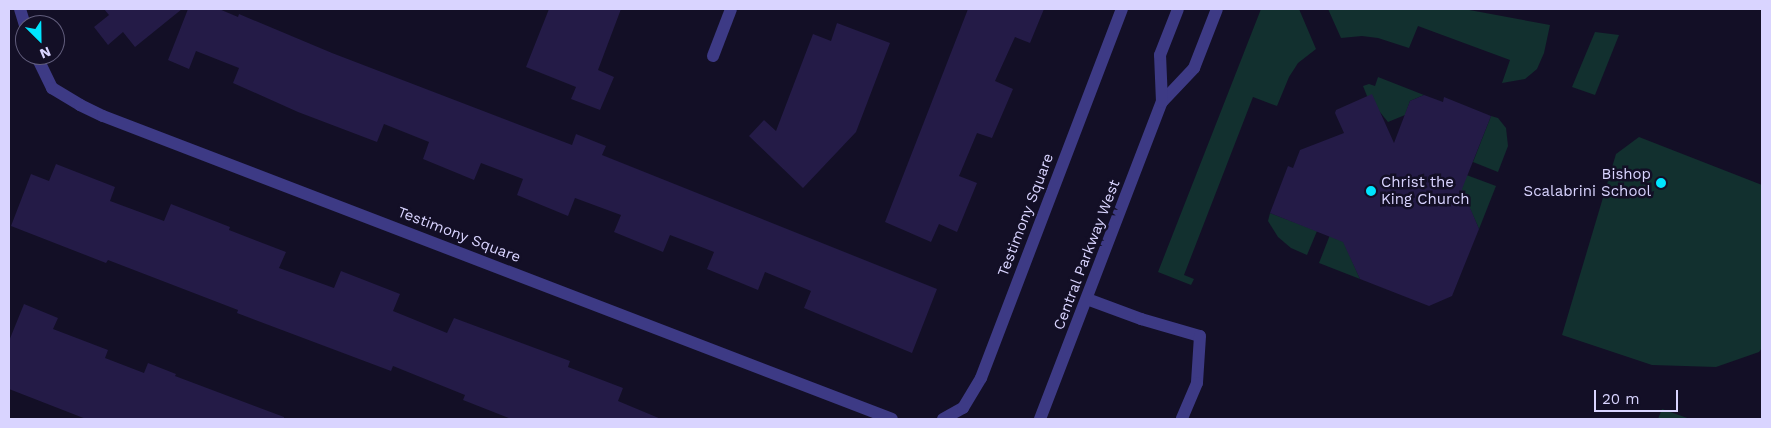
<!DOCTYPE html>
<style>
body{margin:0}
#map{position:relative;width:1771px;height:428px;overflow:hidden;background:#130f26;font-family:"Work Sans",sans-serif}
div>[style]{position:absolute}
.green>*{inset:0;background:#12302f}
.building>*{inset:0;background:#241b47}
.service>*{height:12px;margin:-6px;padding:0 6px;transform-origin:6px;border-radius:6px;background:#3d3a85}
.minor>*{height:12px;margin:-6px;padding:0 6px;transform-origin:6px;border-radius:6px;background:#3d3a85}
.tertiary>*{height:12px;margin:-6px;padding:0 6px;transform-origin:6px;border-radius:6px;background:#3d3a85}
.dots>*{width:14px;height:14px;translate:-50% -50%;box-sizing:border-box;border:2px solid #130f26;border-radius:50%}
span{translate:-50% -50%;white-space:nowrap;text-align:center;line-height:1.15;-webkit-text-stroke:5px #130f26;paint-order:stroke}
.poi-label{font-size:15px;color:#d9d4ff}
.right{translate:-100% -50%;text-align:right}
.left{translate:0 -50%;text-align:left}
.street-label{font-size:15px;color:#d9d4ff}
.frame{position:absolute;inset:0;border:10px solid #d9d4ff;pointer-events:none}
.north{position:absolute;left:15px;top:15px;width:50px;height:50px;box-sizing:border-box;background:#130f26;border:1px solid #625e7d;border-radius:50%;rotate:157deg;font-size:14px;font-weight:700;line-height:20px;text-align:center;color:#d9d4ff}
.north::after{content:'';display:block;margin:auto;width:18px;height:22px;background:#00e5ff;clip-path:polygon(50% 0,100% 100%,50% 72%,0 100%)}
.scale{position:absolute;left:1594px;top:390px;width:84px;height:22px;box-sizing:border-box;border:2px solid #d9d4ff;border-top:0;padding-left:6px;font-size:15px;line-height:18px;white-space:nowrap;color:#d9d4ff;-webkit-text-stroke:4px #130f26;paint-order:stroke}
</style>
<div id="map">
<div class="green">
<i style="clip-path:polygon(1261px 9px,1299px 9px,1316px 49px,1298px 63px,1289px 77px,1277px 106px,1253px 97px,1184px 275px,1194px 279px,1191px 285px,1158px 272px)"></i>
<i style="clip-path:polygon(1328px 9px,1464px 9px,1550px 25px,1544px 53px,1537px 69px,1525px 79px,1502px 83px,1510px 60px,1418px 26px,1409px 48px,1378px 38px,1362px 36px,1341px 38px)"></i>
<i style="clip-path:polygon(1595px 32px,1619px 35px,1595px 95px,1572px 87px)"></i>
<i style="clip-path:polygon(1378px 77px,1424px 95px,1410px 101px,1405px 115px,1388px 122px,1367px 96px,1363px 86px,1369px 84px,1375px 86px)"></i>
<i style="clip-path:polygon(1491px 116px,1498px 118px,1506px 128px,1508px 146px,1498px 172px,1473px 162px)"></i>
<i style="clip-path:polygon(1639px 137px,1762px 185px,1762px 348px,1759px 352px,1716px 367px,1652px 365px,1562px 335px,1616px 154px)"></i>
<i style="clip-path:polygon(1453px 170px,1496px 186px,1479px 229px)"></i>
<i style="clip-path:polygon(1270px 213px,1317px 231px,1307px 255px,1291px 248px,1278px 237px,1268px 221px)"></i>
<i style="clip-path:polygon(1335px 222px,1360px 279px,1319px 263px)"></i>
<i style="clip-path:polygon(1662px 409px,1690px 419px,1658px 419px)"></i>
</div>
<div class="building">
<i style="clip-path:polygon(104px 9px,182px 9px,135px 47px,123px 32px,108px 45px,94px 27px,109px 15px)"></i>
<i style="clip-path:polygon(188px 9px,219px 9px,238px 17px,239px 14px,332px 53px,572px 145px,576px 134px,606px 146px,602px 155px,937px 289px,912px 353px,804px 308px,811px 291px,765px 272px,758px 290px,707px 269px,714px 252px,691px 243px,670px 235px,663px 252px,614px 232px,621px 215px,575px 198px,568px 216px,517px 195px,523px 179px,481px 163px,474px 180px,423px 159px,429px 142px,384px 124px,377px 142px,298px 112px,233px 83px,239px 68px,196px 51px,189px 69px,168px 60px)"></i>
<i style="clip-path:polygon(549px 9px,621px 9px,598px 70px,614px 77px,600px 110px,571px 99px,576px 87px,526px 67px)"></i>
<i style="clip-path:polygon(968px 9px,1044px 9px,1030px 43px,1015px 37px,995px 81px,1013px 89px,992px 138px,977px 133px,959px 176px,977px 183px,957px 232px,939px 224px,931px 242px,885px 222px)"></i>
<i style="clip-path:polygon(837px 23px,890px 43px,856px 132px,803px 188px,749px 136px,764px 120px,776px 131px,813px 34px,831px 41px)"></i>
<i style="clip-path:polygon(1372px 94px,1394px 143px,1410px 101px,1424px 95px,1443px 102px,1444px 97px,1491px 116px,1462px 189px,1479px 229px,1452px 296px,1429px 306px,1360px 279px,1343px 242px,1270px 213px,1288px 166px,1293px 168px,1300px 150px,1344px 133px,1335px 113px,1336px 110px)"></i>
<i style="clip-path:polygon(56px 164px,115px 187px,110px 201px,164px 221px,171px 204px,230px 227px,229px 230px,286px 252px,279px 268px,334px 288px,341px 271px,400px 294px,393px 311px,447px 333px,454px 318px,570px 361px,568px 367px,623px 388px,618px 401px,661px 419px,511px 419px,463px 400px,465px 395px,393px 366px,391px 371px,237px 313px,238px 310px,108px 260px,106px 263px,11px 226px,31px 174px,49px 181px)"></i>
<i style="clip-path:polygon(24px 304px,58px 318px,53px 329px,108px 350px,105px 358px,144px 373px,148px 363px,176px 374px,175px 376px,284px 417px,284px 419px,86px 419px,9px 389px,9px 341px)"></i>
</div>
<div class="service">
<i style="left:1087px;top:299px;width:58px;rotate:20.3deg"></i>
<i style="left:1141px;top:319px;width:61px;rotate:16.1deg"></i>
<i style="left:1200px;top:336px;width:47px;rotate:93.7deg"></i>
<i style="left:1197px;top:383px;width:39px;rotate:113deg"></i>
</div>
<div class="minor">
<i style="left:20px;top:9px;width:17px;rotate:73deg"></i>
<i style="left:36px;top:55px;width:37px;rotate:64deg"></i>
<i style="left:52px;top:88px;width:33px;rotate:31deg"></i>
<i style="left:80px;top:105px;width:25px;rotate:26deg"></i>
<i style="left:103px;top:116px;width:845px;rotate:21.01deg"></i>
<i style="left:713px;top:56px;width:50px;rotate:-69deg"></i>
<i style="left:943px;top:419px;width:23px;rotate:-29deg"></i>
<i style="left:963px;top:408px;width:35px;rotate:-59deg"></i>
<i style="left:981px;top:378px;width:395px;rotate:-69.1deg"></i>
</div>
<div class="tertiary">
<i style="left:1162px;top:102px;width:47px;rotate:-46.7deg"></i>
<i style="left:1194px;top:68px;width:63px;rotate:-68.7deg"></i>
<i style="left:1040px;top:419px;width:340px;rotate:-69deg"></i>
<i style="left:1162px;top:102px;width:47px;rotate:-92.4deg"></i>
<i style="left:1160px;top:55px;width:49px;rotate:-68.6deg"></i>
</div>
<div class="dots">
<i style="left:1661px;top:183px;background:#00e5ff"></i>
<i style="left:1371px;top:191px;background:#00e5ff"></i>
</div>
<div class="poi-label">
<span class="right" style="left:1651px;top:183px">Bishop<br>Scalabrini School</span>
<span class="left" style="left:1381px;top:191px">Christ the<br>King Church</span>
</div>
<div class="street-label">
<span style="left:1026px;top:215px;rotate:-69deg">Testimony Square</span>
<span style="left:459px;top:235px;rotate:21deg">Testimony Square</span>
<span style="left:1087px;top:255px;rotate:-69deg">Central Parkway West</span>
</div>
<div class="frame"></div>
<div class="north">N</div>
<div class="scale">20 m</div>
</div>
